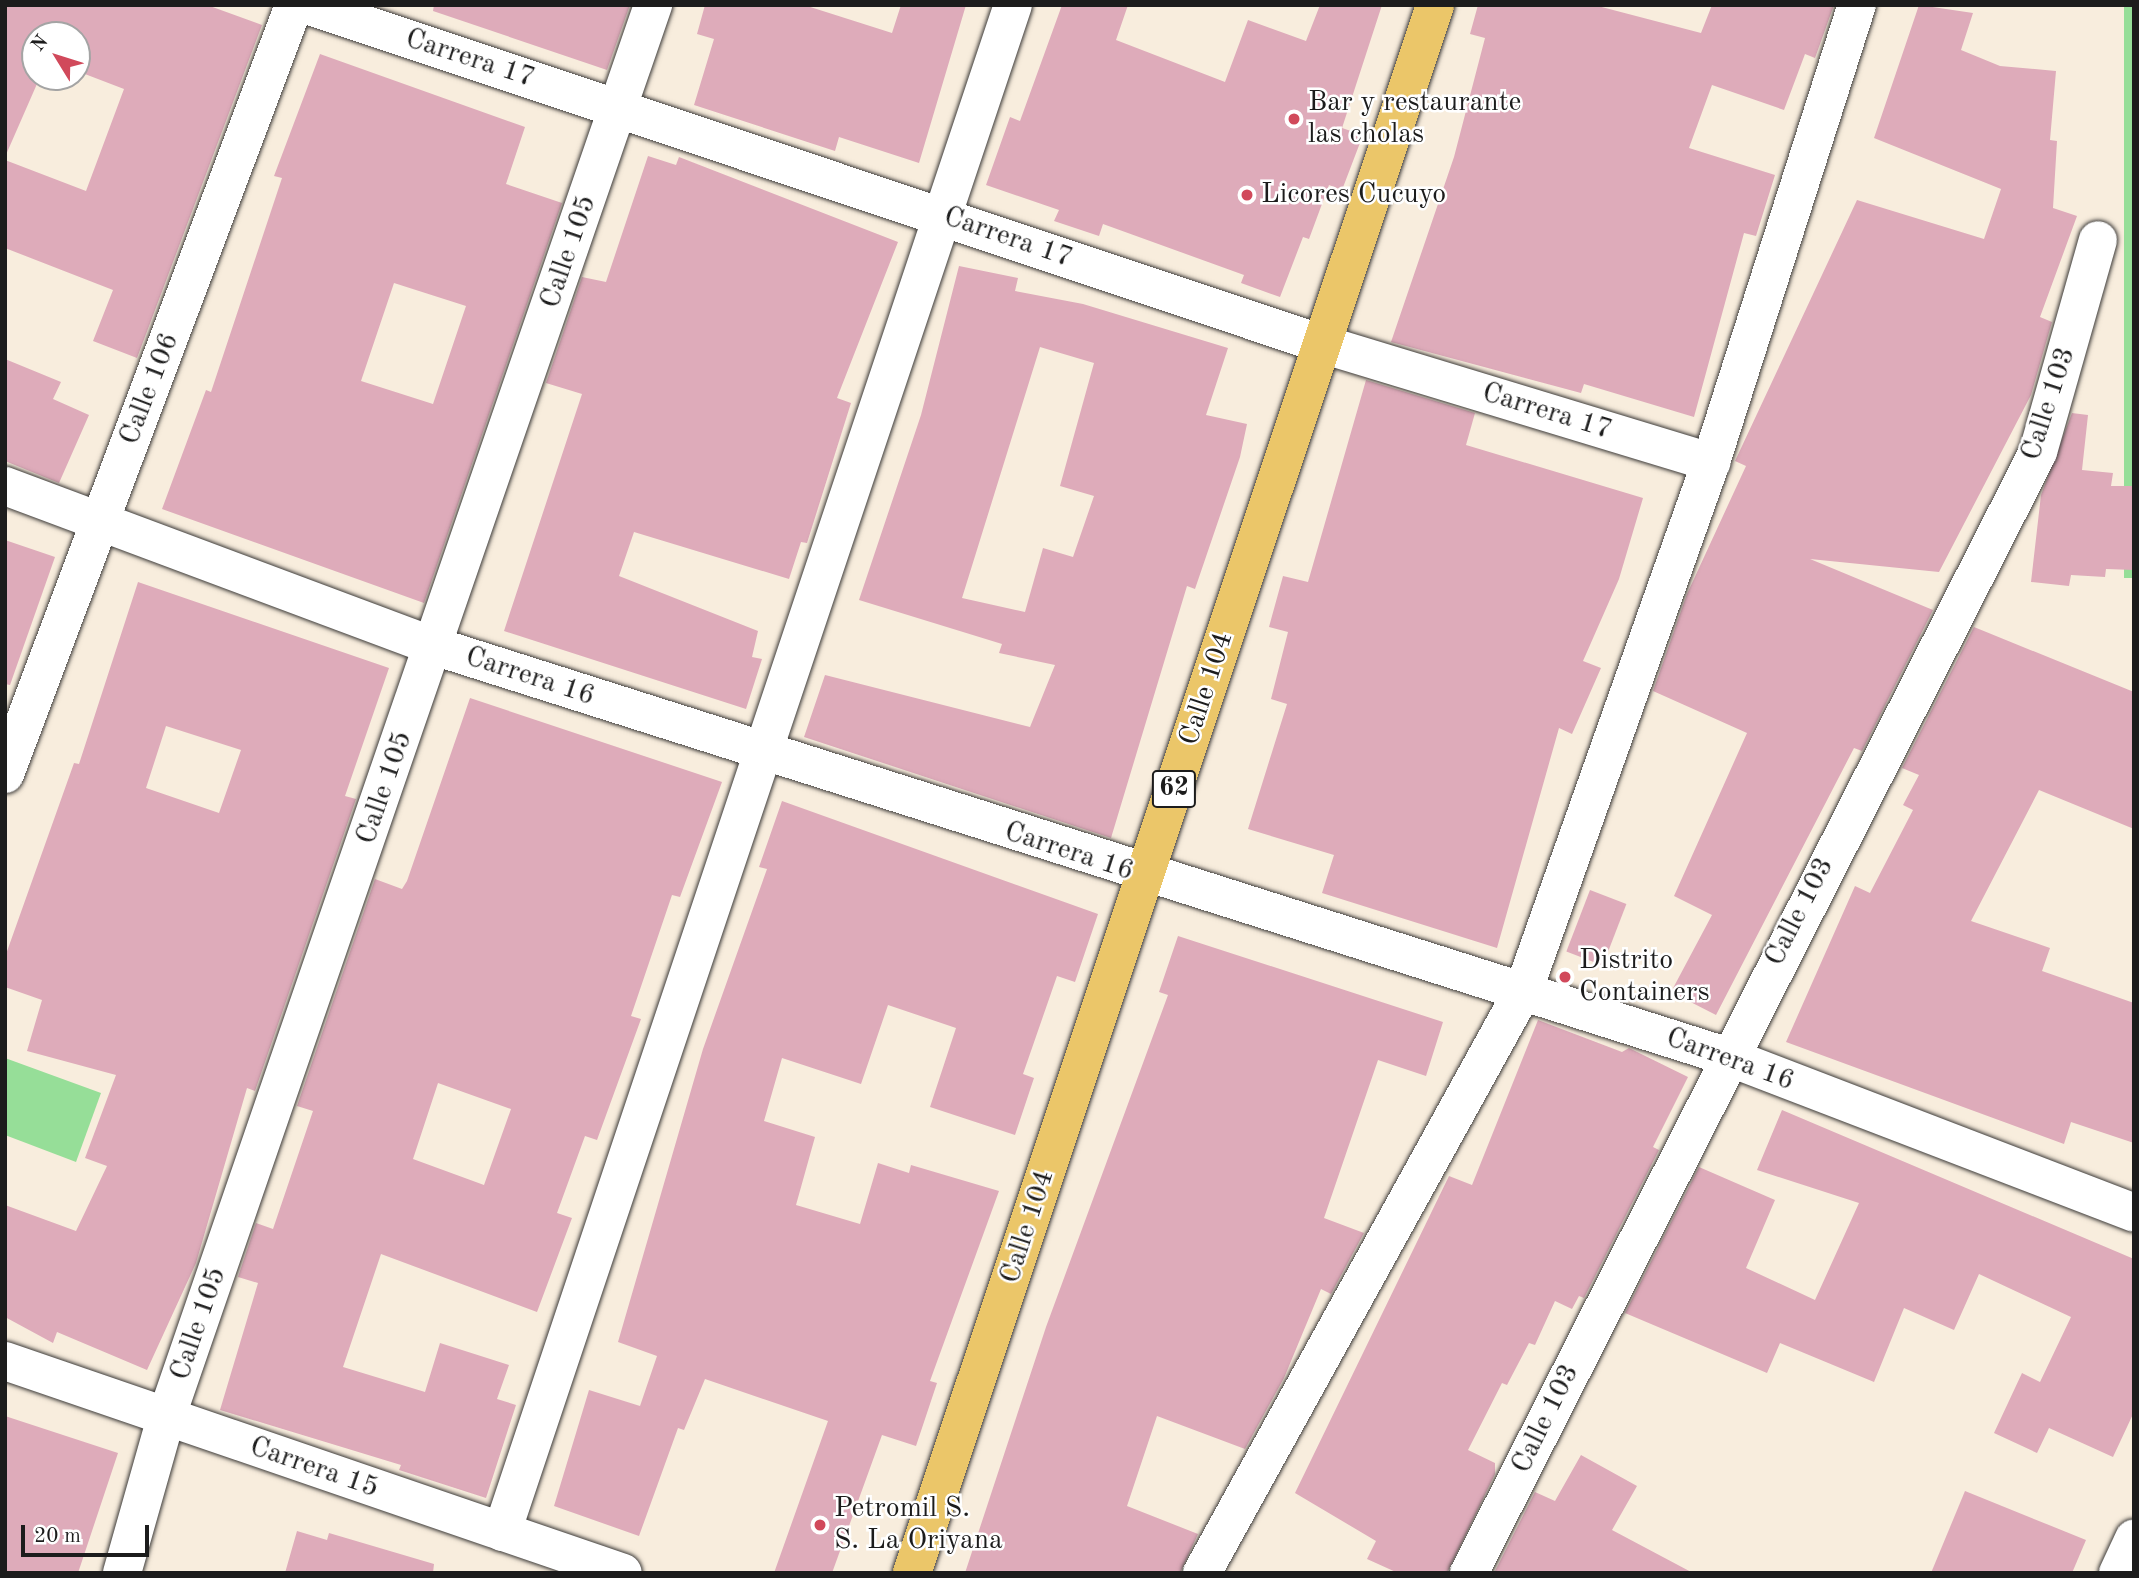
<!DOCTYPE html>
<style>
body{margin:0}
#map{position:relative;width:2139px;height:1578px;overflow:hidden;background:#f8eddd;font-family:"Old Standard TT",serif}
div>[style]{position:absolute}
.green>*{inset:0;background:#96de98;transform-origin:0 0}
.building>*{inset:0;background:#deabba;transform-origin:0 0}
.roads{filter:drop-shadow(0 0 2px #3d3b39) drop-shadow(0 0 2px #3d3b39)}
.street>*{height:38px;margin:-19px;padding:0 19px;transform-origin:19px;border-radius:19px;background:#fff}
.primary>*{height:38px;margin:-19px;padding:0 19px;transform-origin:19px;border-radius:19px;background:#ebc669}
.dots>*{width:19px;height:19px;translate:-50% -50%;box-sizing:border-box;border:4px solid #fff;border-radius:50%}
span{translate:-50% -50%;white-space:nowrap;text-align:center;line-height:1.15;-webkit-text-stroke:5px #fff;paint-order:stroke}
.shield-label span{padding:2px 5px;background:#fff;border:2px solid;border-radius:5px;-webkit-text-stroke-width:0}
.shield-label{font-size:26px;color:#1c1c1c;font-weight:700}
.street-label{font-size:28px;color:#1c1c1c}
.poi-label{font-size:28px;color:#1c1c1c}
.left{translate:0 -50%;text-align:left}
.frame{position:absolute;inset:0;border:7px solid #1c1c1c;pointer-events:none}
.north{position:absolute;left:21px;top:21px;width:70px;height:70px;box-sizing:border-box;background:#fff;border:2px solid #a4a4a4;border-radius:50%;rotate:308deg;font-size:19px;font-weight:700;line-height:28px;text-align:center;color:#1c1c1c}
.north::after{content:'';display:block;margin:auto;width:24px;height:32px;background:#d1495b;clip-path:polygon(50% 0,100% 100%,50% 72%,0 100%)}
.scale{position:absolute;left:21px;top:1525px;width:128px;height:32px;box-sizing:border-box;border:4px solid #1c1c1c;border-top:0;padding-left:9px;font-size:21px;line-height:24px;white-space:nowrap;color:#1c1c1c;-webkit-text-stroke:5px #fff;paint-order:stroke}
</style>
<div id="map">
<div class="green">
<i style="left:2124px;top:5px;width:10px;height:573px"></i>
<i style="clip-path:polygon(5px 1058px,101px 1093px,76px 1162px,5px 1135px)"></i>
</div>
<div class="building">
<i style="clip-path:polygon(5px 5px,207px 5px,262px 25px,137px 358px,93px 341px,113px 290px,5px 248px,5px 160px,86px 191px,124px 89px,77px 71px,77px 35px,35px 35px,40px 77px,5px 157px)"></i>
<i style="clip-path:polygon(434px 5px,630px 5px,607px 70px,433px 11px)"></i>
<i style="clip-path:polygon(705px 5px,804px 5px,892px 33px,901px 5px,966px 5px,919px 163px,839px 137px,835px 151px,694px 105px,714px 39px,697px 34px)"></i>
<i style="clip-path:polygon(1062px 5px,1128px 5px,1116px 40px,1225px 82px,1248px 20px,1306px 41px,1320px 5px,1382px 5px,1342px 128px,1363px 135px,1342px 190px,1329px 185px,1309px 239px,1303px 237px,1280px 297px,1241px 283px,1244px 275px,1103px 224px,1099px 236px,1054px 221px,1059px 210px,986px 185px,1010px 117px,1020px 121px)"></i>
<i style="clip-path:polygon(1478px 5px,1594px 5px,1701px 33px,1712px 5px,1834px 5px,1815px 58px,1805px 54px,1784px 110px,1712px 85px,1689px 148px,1775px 175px,1756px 236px,1744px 233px,1694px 417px,1584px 384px,1581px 393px,1391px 342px,1454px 157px,1485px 38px,1470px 34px)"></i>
<i style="clip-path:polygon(1919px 5px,1973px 13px,1961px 50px,2000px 66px,2056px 71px,2050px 140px,2057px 141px,2053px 208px,2077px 216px,2040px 317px,2052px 322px,2031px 395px,1939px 572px,1810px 559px,1933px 610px,1862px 751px,1854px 748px,1716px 1015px,1671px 992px,1712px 915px,1674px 896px,1747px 733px,1653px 691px,1687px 594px,1746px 466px,1735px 461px,1857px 200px,1984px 239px,2001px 189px,1874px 138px)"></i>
<i style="clip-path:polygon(evenodd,320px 54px,525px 127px,506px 184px,562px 203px,424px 603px,162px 509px,206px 390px,211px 392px,282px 178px,274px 176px,320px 54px,394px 283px,466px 306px,433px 404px,361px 381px,394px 283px)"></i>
<i style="clip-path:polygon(648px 156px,676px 165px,679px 157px,898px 242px,837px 398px,851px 403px,807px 543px,801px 542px,789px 579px,634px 532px,619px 576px,758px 631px,752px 657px,762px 659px,746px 709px,504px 631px,582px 394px,546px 383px,582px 277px,606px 282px)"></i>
<i style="clip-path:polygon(evenodd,959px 266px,1018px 278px,1015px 291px,1083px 304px,1228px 348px,1206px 415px,1247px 424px,1240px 457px,1195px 589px,1187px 586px,1111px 838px,804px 737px,825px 675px,1030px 727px,1055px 665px,999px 653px,1002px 644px,859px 600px,921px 415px,959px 266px,1040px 347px,1094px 363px,1060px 486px,1094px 496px,1073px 557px,1043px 548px,1025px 612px,962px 598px,1040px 347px)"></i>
<i style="clip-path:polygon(5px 359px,61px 382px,53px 399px,89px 415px,59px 483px,5px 461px)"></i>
<i style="clip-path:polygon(1366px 380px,1475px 413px,1466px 445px,1643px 498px,1619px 579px,1583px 661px,1601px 668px,1572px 734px,1559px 728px,1497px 948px,1322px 893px,1334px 855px,1248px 829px,1287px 704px,1271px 699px,1288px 632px,1269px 627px,1283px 576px,1308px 582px)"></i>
<i style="clip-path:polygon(2072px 413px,2088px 415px,2082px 470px,2113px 473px,2111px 486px,2134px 486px,2134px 570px,2106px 569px,2105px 577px,2071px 575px,2069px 586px,2031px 582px,2041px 495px)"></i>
<i style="clip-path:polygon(5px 540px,55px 557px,10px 685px,5px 684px)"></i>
<i style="clip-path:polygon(evenodd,138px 582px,389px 668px,345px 796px,356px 799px,255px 1091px,247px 1088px,196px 1263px,147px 1370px,57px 1332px,53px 1343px,5px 1317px,5px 1205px,76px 1231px,107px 1166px,85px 1158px,116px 1075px,27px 1051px,42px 1000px,5px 987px,5px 957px,74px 763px,79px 764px,138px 582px,166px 726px,241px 750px,219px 813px,146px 788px,166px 726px)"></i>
<i style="clip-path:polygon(1974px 627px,2134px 692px,2134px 829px,2039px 790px,1971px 921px,2050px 948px,2042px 971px,2134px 1003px,2134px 1143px,2071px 1122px,2064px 1144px,1786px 1042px,1855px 886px,1870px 893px,1913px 810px,1903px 805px,1919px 775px,1902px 768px)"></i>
<i style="clip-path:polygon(evenodd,470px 698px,722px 782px,680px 897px,672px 895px,631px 1016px,641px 1019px,597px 1140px,585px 1136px,557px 1213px,572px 1218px,537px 1312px,381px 1254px,343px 1367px,425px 1392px,440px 1343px,509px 1365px,497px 1399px,516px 1405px,486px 1498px,399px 1470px,401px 1465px,220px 1410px,258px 1283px,238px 1277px,256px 1223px,273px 1229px,313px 1111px,297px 1106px,375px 879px,402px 889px,407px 881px,470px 698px,438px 1083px,511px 1109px,484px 1185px,413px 1159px,438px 1083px)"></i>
<i style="clip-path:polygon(782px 801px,1098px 914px,1075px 982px,1057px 976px,1023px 1074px,1034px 1078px,1015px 1135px,930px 1107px,956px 1028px,888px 1005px,861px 1084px,782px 1058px,764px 1121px,815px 1137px,796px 1205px,860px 1224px,878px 1163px,909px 1173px,911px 1165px,999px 1191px,930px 1381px,937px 1383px,916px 1446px,882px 1435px,832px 1573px,774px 1573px,828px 1421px,705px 1379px,684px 1430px,678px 1428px,639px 1536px,554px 1506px,589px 1390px,640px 1406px,657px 1356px,618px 1342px,703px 1049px,767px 869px,759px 867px)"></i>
<i style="left:1590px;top:890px;width:39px;height:66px;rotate:21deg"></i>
<i style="clip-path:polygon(1178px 936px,1443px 1022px,1426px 1076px,1378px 1060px,1324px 1218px,1364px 1233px,1331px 1294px,1321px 1289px,1284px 1378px,1245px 1449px,1157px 1416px,1127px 1506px,1198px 1534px,1180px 1573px,965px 1573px,1046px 1327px,1168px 995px,1159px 992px)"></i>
<i style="clip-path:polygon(1538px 1020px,1622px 1052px,1629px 1048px,1688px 1077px,1653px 1147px,1659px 1150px,1584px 1298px,1579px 1296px,1572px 1309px,1555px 1301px,1535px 1345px,1529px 1343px,1507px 1385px,1502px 1383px,1468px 1450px,1495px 1463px,1495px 1474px,1447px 1573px,1398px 1573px,1367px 1559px,1376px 1541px,1295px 1493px,1449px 1176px,1472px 1185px)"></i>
<i style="clip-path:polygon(1782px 1110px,2134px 1259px,2134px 1412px,2113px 1457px,2049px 1428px,2037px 1453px,1994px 1433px,2022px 1373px,2040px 1382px,2071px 1317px,1979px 1274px,1954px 1330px,1904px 1308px,1874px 1382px,1780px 1343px,1767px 1373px,1625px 1313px,1699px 1167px,1775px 1200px,1746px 1268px,1815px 1300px,1859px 1203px,1757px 1170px)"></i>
<i style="clip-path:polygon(5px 1416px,118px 1453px,78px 1573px,5px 1573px)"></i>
<i style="clip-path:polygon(1581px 1455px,1637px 1486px,1612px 1530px,1693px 1573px,1494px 1573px,1535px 1492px,1555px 1501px)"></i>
<i style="clip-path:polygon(1965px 1491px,2086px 1540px,2072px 1573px,1931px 1573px)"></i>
<i style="clip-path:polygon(297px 1531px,327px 1540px,329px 1533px,434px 1564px,433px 1573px,285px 1573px)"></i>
</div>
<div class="roads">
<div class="street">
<i style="left:307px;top:5px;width:1070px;rotate:18.47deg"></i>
<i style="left:1322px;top:344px;width:407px;rotate:16.9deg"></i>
<i style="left:5px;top:486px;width:458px;rotate:20.5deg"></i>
<i style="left:434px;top:646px;width:1355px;rotate:17.61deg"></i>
<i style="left:1726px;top:1056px;width:437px;rotate:21deg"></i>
<i style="left:5px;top:774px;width:822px;rotate:-69.4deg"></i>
<i style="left:5px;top:1361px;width:653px;rotate:18.93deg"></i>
<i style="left:502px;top:1532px;width:1610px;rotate:-71.5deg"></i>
<i style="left:122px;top:1573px;width:161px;rotate:-74.2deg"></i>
<i style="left:166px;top:1418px;width:1495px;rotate:-70.98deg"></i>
<i style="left:1202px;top:1573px;width:667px;rotate:-61.13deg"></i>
<i style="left:1524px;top:989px;width:559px;rotate:-70.46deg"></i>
<i style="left:1711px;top:462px;width:480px;rotate:-72.3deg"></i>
<i style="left:1469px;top:1573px;width:1257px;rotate:-63.09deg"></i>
<i style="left:2038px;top:452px;width:220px;rotate:-74.2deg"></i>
<i style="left:2118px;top:1573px;width:38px;rotate:-65deg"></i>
</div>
<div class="primary">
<i style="left:912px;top:1573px;width:1653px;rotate:-71.55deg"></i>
</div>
</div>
<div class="dots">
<i style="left:1294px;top:119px;background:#d1495b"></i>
<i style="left:1247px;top:195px;background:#d1495b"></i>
<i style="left:1565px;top:977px;background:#d1495b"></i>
<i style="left:820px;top:1525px;background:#d1495b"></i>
</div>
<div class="shield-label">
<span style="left:1174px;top:789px">62</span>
</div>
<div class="street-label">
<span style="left:470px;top:59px;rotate:18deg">Carrera 17</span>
<span style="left:1008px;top:238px;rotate:19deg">Carrera 17</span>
<span style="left:569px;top:252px;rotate:-71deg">Calle 105</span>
<span style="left:150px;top:389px;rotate:-69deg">Calle 106</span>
<span style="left:2049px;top:404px;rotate:-72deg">Calle 103</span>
<span style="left:1547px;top:412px;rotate:17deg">Carrera 17</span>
<span style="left:530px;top:677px;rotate:18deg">Carrera 16</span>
<span style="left:1207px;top:689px;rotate:-72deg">Calle 104</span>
<span style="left:385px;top:788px;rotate:-71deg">Calle 105</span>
<span style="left:1069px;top:852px;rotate:18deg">Carrera 16</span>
<span style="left:1800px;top:912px;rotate:-63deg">Calle 103</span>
<span style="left:1730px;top:1060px;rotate:20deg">Carrera 16</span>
<span style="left:1028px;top:1227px;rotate:-72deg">Calle 104</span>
<span style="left:199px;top:1324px;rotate:-71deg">Calle 105</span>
<span style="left:1546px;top:1419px;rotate:-64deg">Calle 103</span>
<span style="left:314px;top:1468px;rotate:19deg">Carrera 15</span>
</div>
<div class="poi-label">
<span class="left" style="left:1308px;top:119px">Bar y restaurante<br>las cholas</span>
<span class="left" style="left:1261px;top:195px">Licores Cucuyo</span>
<span class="left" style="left:1579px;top:977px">Distrito<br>Containers</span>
<span class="left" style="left:834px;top:1525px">Petromil S.<br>S. La Oriyana</span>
</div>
<div class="frame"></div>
<div class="north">N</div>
<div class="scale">20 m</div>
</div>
